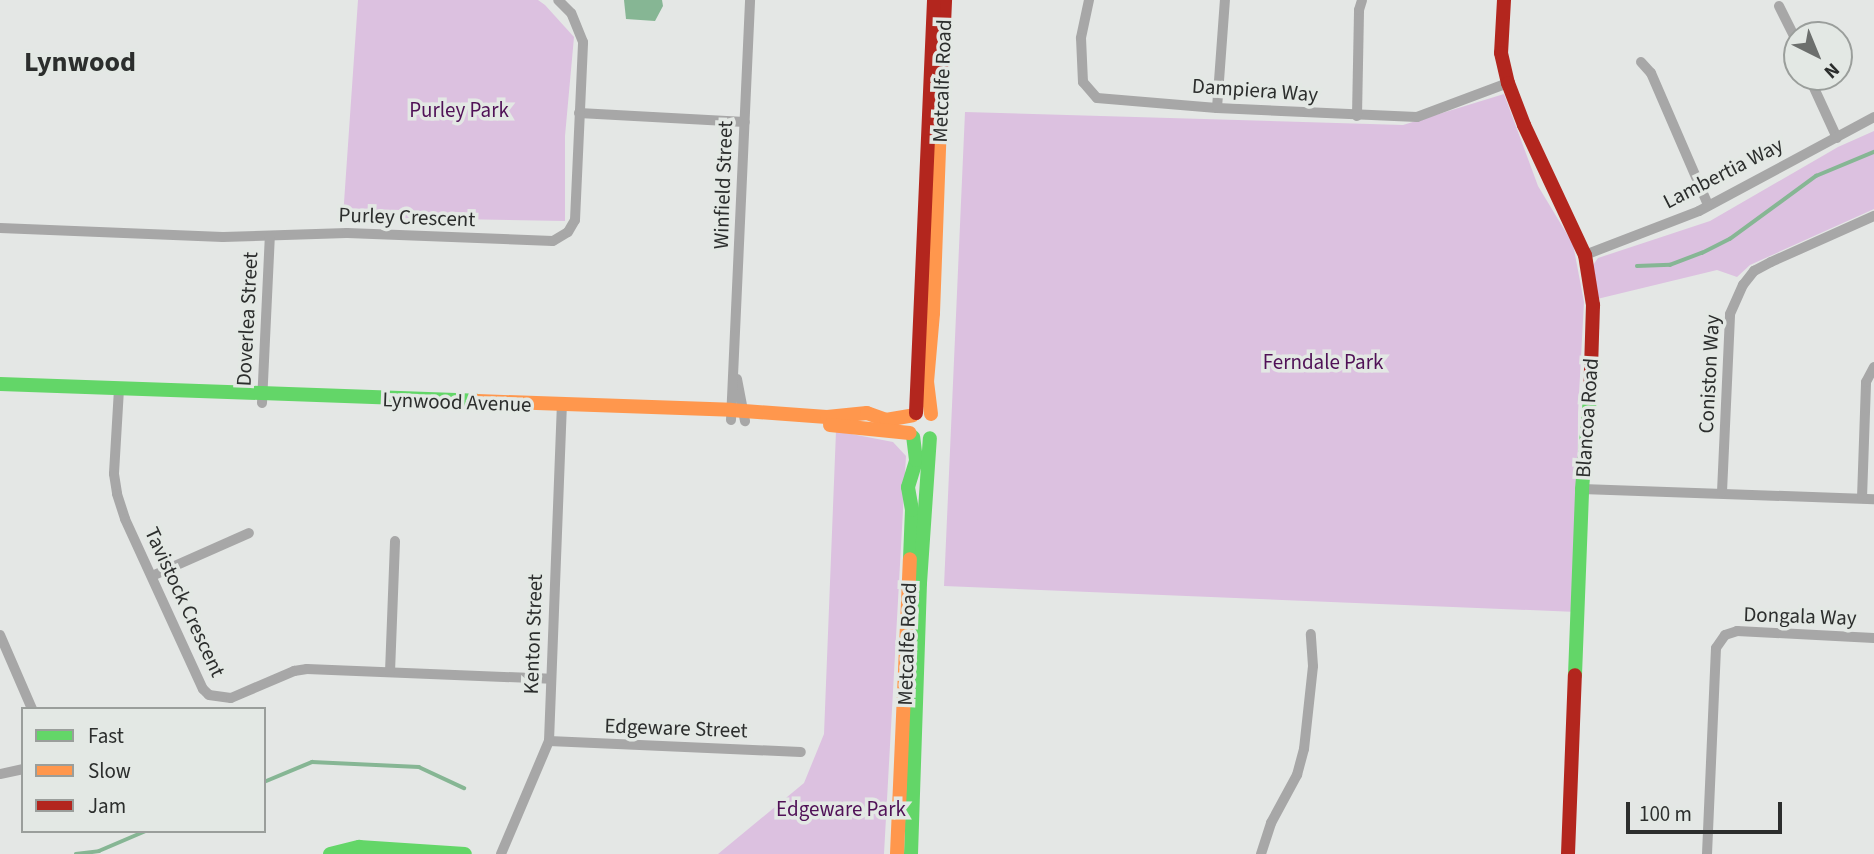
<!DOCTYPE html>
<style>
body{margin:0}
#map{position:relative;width:1874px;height:854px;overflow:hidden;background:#e4e7e5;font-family:"Source Sans 3",sans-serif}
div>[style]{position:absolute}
.green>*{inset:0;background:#dcc1e0}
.water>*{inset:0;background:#86b694}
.stream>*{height:3.5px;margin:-1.75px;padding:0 1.75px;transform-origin:1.75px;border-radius:1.75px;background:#86b694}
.street>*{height:10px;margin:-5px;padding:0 5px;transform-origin:5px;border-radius:5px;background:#a7a7a7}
.fast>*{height:14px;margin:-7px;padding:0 7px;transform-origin:7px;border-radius:7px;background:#63d668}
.slow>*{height:14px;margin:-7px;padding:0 7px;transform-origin:7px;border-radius:7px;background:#ff974d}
.jam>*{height:14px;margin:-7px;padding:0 7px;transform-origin:7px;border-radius:7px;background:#b3261e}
span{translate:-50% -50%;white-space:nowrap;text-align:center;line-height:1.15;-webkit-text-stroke:7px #e3e8e4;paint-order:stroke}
.street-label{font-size:21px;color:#2c2e2d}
.park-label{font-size:21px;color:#501157}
.district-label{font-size:28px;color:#2c2e2d;font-weight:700}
.legend{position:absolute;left:21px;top:707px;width:245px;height:126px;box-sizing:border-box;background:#e3e8e4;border:2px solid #9a9e9b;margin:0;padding:9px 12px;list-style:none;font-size:21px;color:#2c2e2d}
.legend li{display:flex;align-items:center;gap:14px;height:35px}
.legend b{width:35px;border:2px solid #9a9e9b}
.north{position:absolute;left:1783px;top:21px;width:70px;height:70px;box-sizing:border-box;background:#e3e8e4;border:2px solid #9a9e9b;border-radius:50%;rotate:137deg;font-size:19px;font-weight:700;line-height:28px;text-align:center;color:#2c2e2d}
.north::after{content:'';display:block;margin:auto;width:24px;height:32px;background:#6c6f6d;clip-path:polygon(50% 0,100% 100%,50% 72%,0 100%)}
.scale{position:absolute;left:1626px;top:802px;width:156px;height:32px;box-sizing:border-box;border:4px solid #2c2e2d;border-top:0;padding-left:9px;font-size:21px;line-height:24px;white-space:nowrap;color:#2c2e2d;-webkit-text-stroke:5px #e3e8e4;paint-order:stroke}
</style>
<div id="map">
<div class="green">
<i style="clip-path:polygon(358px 0,538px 0,545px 5px,574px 37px,565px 136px,565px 221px,343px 217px)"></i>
<i style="clip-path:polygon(1504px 94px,1538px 186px,1573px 244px,1584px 302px,1578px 413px,1577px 612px,944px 586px,965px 112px,1403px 125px)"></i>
<i style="clip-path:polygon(1874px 131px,1874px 209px,1750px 265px,1737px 277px,1717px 270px,1593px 300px,1588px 272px,1598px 258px,1710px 221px,1838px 147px)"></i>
<i style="clip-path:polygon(836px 431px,893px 442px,906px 456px,884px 854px,718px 854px,804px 783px,824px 734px)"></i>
</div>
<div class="water">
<i style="clip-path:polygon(624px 0,662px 0,663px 6px,655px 21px,626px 19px)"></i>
</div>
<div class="stream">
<i style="left:1637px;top:266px;width:33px;rotate:-2deg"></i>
<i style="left:1670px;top:265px;width:34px;rotate:-21deg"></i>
<i style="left:1702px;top:253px;width:31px;rotate:-27deg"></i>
<i style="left:1730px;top:239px;width:107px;rotate:-36.2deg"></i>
<i style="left:1816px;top:176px;width:63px;rotate:-22.5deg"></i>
<i style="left:264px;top:782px;width:52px;rotate:-22.6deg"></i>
<i style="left:312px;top:762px;width:107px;rotate:2.7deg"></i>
<i style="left:419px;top:767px;width:50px;rotate:25deg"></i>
<i style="left:76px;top:854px;width:23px;rotate:-7deg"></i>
<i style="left:99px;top:851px;width:51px;rotate:-23.1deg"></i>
</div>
<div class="street">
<i style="left:1089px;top:0;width:39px;rotate:102deg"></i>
<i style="left:1081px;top:38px;width:44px;rotate:87.4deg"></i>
<i style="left:1083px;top:82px;width:21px;rotate:49deg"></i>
<i style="left:1097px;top:98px;width:120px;rotate:4.8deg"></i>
<i style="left:1217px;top:108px;width:200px;rotate:2.6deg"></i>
<i style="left:1417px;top:117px;width:97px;rotate:-20.5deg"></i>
<i style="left:1779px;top:6px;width:40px;rotate:63.4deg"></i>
<i style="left:1641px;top:62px;width:15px;rotate:48deg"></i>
<i style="left:1651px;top:73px;width:144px;rotate:66.6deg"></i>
<i style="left:1809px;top:77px;width:67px;rotate:65.3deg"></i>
<i style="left:1217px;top:108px;width:108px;rotate:-85.8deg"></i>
<i style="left:579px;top:113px;width:166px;rotate:3.1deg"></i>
<i style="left:1357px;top:116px;width:106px;rotate:-88.9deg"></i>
<i style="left:1359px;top:10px;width:10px;rotate:-73deg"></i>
<i style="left:0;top:228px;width:223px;rotate:2.3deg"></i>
<i style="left:223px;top:237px;width:124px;rotate:-1.8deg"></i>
<i style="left:347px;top:233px;width:206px;rotate:2.2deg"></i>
<i style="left:553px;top:241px;width:17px;rotate:-31deg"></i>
<i style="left:568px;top:232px;width:14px;rotate:-60deg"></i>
<i style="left:575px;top:220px;width:178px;rotate:-87.4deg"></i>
<i style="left:583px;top:42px;width:31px;rotate:-112deg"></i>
<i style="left:571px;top:13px;width:18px;rotate:-135deg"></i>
<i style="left:1585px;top:255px;width:122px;rotate:-21.1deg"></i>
<i style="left:1699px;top:211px;width:199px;rotate:-28.2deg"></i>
<i style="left:737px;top:379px;width:43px;rotate:79.2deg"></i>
<i style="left:119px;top:389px;width:85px;rotate:93.4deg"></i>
<i style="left:114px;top:474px;width:20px;rotate:81deg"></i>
<i style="left:117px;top:494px;width:26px;rotate:72deg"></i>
<i style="left:125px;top:519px;width:187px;rotate:65.4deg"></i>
<i style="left:203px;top:689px;width:8px;rotate:45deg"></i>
<i style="left:209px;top:695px;width:22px;rotate:8deg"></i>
<i style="left:231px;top:698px;width:69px;rotate:-23.2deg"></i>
<i style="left:294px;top:671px;width:13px;rotate:-9deg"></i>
<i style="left:307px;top:669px;width:244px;rotate:2.3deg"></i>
<i style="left:262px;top:403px;width:167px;rotate:-87.3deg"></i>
<i style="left:731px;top:420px;width:420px;rotate:-87.4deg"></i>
<i style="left:1582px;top:489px;width:292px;rotate:2deg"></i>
<i style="left:1722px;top:492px;width:178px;rotate:-87.4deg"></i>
<i style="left:1730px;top:314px;width:32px;rotate:-66deg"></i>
<i style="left:1743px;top:285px;width:18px;rotate:-52deg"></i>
<i style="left:1754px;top:271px;width:19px;rotate:-28deg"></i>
<i style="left:1771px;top:262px;width:113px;rotate:-24.1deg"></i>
<i style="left:1862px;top:498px;width:116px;rotate:-88deg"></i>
<i style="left:1866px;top:382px;width:17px;rotate:-62deg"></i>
<i style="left:152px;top:576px;width:106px;rotate:-23.9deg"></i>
<i style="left:0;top:635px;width:81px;rotate:66.6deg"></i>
<i style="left:390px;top:672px;width:131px;rotate:-87.8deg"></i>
<i style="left:549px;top:741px;width:252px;rotate:2.5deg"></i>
<i style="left:0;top:774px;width:24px;rotate:-12deg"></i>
<i style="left:501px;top:854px;width:123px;rotate:-67deg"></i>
<i style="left:549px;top:741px;width:335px;rotate:-87.8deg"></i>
<i style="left:1261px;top:854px;width:33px;rotate:-72deg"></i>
<i style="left:1271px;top:823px;width:55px;rotate:-61.6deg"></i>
<i style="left:1297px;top:775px;width:27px;rotate:-75deg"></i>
<i style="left:1304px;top:749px;width:83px;rotate:-83.8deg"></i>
<i style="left:1313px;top:666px;width:32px;rotate:-94deg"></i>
<i style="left:1707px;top:854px;width:206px;rotate:-87.5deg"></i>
<i style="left:1716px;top:648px;width:16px;rotate:-55deg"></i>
<i style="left:1725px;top:635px;width:13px;rotate:-18deg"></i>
<i style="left:1737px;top:631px;width:137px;rotate:2.9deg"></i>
</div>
<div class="fast">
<i style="left:0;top:384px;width:477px;rotate:2deg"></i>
<i style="left:910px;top:559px;width:49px;rotate:-87.7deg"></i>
<i style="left:912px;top:510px;width:23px;rotate:-100deg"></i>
<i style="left:908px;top:487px;width:28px;rotate:-73deg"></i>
<i style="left:916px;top:460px;width:23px;rotate:-97deg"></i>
<i style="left:1575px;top:675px;width:186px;rotate:-87.8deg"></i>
<i style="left:1582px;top:489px;width:91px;rotate:-85deg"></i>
<i style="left:330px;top:854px;width:30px;rotate:-14deg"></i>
<i style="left:359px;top:847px;width:106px;rotate:3.8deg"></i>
<i style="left:911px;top:854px;width:271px;rotate:-88.1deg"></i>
<i style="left:920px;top:583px;width:145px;rotate:-86.1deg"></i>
</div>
<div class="slow">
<i style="left:477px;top:401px;width:254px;rotate:2deg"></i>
<i style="left:731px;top:410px;width:96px;rotate:4.2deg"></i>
<i style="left:827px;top:417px;width:40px;rotate:-5.7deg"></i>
<i style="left:867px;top:413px;width:20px;rotate:20deg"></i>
<i style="left:886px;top:420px;width:27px;rotate:-10deg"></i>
<i style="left:931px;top:414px;width:32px;rotate:-97deg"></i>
<i style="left:927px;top:382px;width:69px;rotate:-85deg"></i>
<i style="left:933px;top:313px;width:220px;rotate:-87.9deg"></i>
<i style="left:830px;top:425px;width:80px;rotate:5.7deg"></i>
<i style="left:897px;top:854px;width:295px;rotate:-87.5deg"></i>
</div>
<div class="jam">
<i style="left:1504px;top:0;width:53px;rotate:93.2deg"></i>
<i style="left:1501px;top:53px;width:31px;rotate:77deg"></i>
<i style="left:1508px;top:83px;width:45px;rotate:69.1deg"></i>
<i style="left:1524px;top:125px;width:144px;rotate:64.9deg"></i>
<i style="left:1585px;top:255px;width:51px;rotate:80.9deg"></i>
<i style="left:1593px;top:305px;width:93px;rotate:91.8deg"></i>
<i style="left:941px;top:93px;width:93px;rotate:-87.5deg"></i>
<i style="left:916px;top:413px;width:413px;rotate:-87.5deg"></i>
<i style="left:1568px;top:854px;width:179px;rotate:-87.8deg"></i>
</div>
<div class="street-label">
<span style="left:942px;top:81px;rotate:-88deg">Metcalfe Road</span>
<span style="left:1255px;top:90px;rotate:4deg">Dampiera Way</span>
<span style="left:1723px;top:173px;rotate:-27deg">Lambertia Way</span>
<span style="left:723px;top:185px;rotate:-88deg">Winfield Street</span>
<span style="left:407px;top:217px;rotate:2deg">Purley Crescent</span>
<span style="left:247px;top:319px;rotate:-87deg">Doverlea Street</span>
<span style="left:1709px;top:374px;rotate:-87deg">Coniston Way</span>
<span style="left:457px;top:402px;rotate:2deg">Lynwood Avenue</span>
<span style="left:1587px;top:418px;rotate:-86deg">Blancoa Road</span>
<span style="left:185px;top:602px;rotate:65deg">Tavistock Crescent</span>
<span style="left:1800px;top:616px;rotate:2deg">Dongala Way</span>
<span style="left:533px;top:634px;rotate:-88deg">Kenton Street</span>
<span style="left:907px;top:644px;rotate:-88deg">Metcalfe Road</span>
<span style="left:676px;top:728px;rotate:2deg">Edgeware Street</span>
</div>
<div class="park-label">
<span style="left:459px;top:110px">Purley Park</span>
<span style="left:1323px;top:362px">Ferndale Park</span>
<span style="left:841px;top:809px">Edgeware Park</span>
</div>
<div class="district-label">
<span style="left:80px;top:62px">Lynwood</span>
</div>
<ul class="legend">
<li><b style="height:9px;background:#63d668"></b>Fast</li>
<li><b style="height:9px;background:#ff974d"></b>Slow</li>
<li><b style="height:9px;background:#b3261e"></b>Jam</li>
</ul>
<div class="north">N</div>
<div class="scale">100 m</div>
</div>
